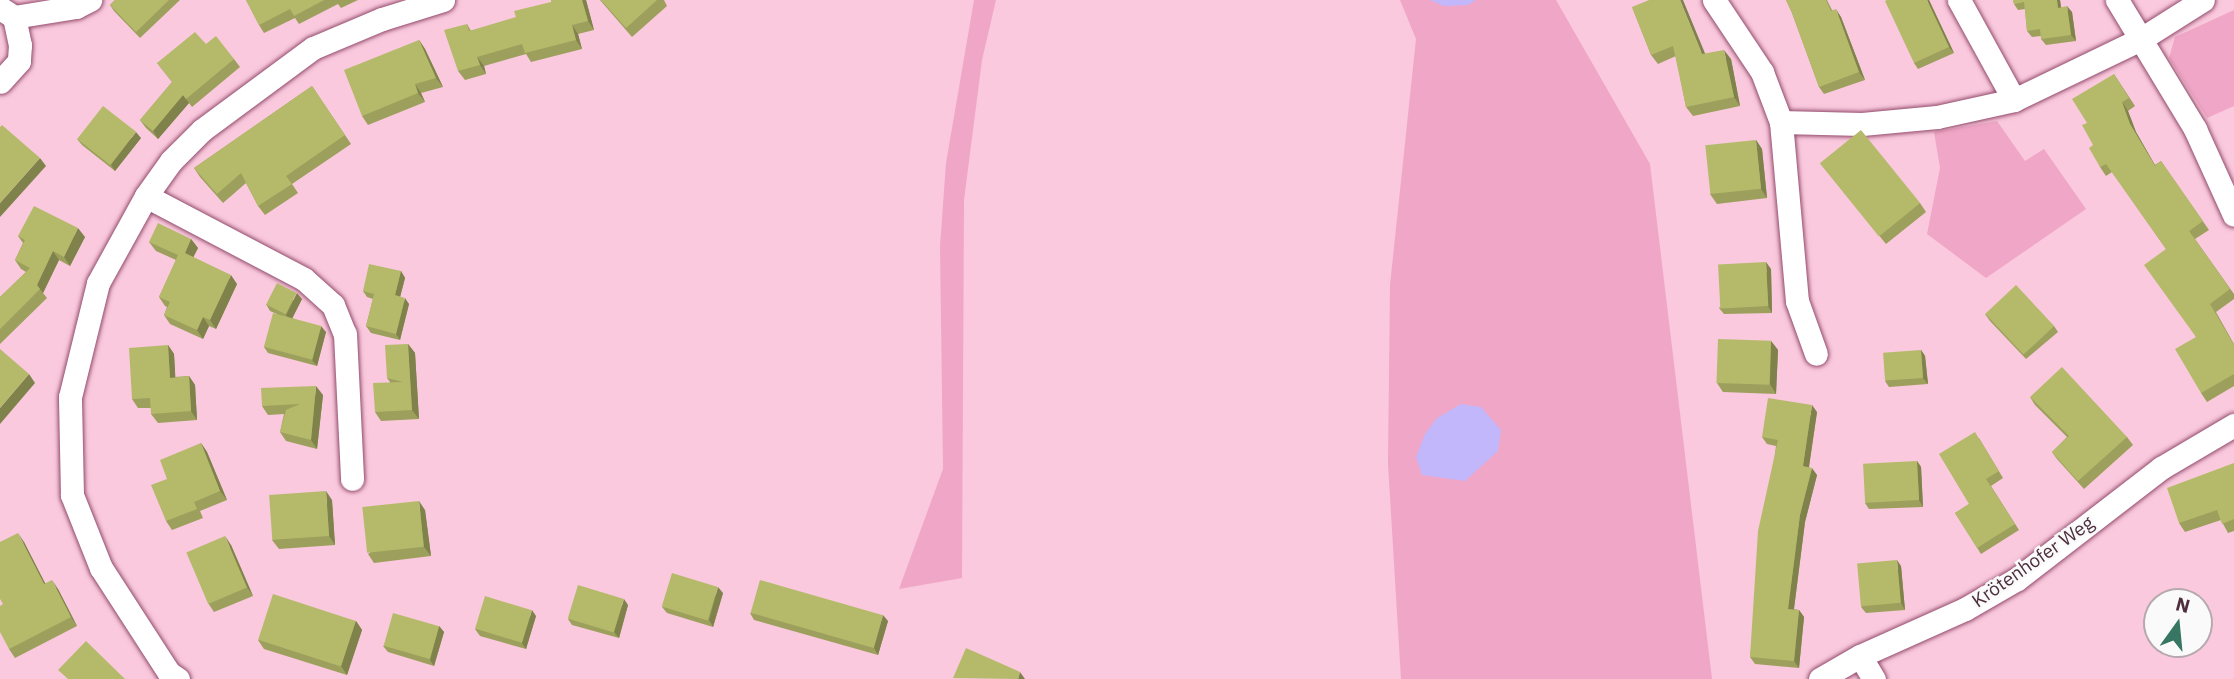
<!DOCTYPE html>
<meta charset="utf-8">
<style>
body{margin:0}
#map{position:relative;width:2234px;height:679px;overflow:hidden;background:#fac9dd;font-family:"IBM Plex Sans",sans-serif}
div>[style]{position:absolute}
.green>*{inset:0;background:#f0a6c6}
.water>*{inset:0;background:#c2b7fb}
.roads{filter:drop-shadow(0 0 2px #924b6c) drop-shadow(0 0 2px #924b6c)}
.minor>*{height:23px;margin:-11.5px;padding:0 11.5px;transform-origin:11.5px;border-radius:11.5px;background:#fff}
.wall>*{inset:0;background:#9ca05c}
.shaded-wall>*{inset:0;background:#7f824b}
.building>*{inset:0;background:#b5ba6b;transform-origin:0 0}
span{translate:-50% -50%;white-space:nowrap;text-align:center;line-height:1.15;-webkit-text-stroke:5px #fafafa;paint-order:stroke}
.street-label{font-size:19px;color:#4f2f3d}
.north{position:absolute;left:2143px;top:588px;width:70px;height:70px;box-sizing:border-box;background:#fafafa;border:2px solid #b6a9ae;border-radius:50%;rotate:15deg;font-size:19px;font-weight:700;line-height:28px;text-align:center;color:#4f2f3d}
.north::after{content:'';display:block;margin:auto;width:24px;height:32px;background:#377663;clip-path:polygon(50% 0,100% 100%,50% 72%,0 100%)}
</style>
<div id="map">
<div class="green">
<i style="clip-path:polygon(974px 0,996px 0,982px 60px,964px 200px,962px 578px,899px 589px,943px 469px,940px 246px,946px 163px)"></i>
<i style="clip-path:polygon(1400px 0,1556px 0,1650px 164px,1712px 679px,1401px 679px,1388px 464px,1390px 285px,1416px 39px)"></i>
<i style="clip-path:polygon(2234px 10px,2234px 106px,2207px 118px,2169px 58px,2175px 37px)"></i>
<i style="clip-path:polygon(1997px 121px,2025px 161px,2044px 149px,2086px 209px,1986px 278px,1927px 234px,1940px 168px,1934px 132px)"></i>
</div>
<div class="water">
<i style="clip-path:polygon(1430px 0,1476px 0,1468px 5px,1444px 6px)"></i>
<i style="clip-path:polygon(1461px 404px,1481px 407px,1501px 430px,1498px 451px,1465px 481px,1422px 475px,1416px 457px,1425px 434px,1437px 418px)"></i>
</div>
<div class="roads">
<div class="minor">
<i style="left:1714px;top:0;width:87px;rotate:56.3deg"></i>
<i style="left:1762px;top:72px;width:53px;rotate:69.2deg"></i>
<i style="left:1781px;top:122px;width:180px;rotate:84.9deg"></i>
<i style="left:1797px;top:301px;width:56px;rotate:70.3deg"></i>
<i style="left:1959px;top:0;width:114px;rotate:61.2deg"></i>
<i style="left:2117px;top:0;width:151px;rotate:58.8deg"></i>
<i style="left:2195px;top:129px;width:94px;rotate:65.6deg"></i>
<i style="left:0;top:8px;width:17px;rotate:33deg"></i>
<i style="left:14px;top:17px;width:29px;rotate:78deg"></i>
<i style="left:20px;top:45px;width:16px;rotate:94deg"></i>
<i style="left:19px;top:61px;width:28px;rotate:132deg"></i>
<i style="left:14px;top:17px;width:63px;rotate:-9.2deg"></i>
<i style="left:76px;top:7px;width:16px;rotate:-27deg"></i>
<i style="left:1781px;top:122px;width:81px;rotate:1.4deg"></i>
<i style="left:1862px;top:124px;width:75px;rotate:-5.3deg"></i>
<i style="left:1937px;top:117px;width:79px;rotate:-12.4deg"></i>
<i style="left:2014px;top:100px;width:141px;rotate:-25.7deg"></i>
<i style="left:2141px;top:39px;width:73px;rotate:-32.2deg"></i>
<i style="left:146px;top:196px;width:178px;rotate:27.7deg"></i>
<i style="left:304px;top:279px;width:39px;rotate:42deg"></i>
<i style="left:333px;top:305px;width:31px;rotate:68deg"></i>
<i style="left:345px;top:334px;width:145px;rotate:87.2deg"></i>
<i style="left:1860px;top:656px;width:27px;rotate:59deg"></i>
<i style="left:178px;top:679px;width:11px;rotate:-146deg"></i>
<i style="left:169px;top:673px;width:125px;rotate:-122.9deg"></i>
<i style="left:101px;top:568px;width:79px;rotate:-111.7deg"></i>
<i style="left:72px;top:495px;width:98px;rotate:-91.2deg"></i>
<i style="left:70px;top:397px;width:117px;rotate:-76.2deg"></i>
<i style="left:98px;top:283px;width:99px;rotate:-61.1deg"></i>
<i style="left:146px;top:196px;width:43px;rotate:-54.5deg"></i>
<i style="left:171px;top:161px;width:44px;rotate:-45deg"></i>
<i style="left:202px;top:130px;width:138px;rotate:-36.5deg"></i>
<i style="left:313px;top:48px;width:75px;rotate:-22.8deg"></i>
<i style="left:382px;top:19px;width:64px;rotate:-17.3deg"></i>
<i style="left:1820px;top:679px;width:46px;rotate:-29.9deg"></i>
<i style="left:1860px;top:656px;width:115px;rotate:-24.1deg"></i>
<i style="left:1965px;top:609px;width:60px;rotate:-30deg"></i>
<i style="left:2017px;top:579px;width:182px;rotate:-37.6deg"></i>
<i style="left:2161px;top:468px;width:85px;rotate:-30.5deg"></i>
</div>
</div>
<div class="wall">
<i style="clip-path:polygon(115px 0,180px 0,140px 38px,114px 11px,110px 5px)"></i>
<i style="clip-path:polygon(246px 0,358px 0,341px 8px,338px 4px,299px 24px,295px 18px,264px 33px,259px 25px)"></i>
<i style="clip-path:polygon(586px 0,594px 30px,578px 34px,582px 49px,531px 62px,526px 54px,484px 66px,486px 74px,465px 80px,458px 71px,467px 24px,471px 31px)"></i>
<i style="clip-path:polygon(600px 0,664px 0,667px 6px,632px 37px)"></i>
<i style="clip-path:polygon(1786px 0,1827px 0,1832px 10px,1841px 17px,1865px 80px,1824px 94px,1819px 87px,1792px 13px)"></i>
<i style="clip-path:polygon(1929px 0,1954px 53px,1918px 69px,1914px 63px)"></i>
<i style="clip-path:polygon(2013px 0,2060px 0,2061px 7px,2072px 12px,2076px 41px,2046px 45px,2041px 39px,2041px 36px,2032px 37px,2027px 31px,2025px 9px,2018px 10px,2014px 4px)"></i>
<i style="clip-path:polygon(1632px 7px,1705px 54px,1731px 59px,1740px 106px,1693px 116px,1686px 107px,1676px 56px,1658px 64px,1651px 55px)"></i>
<i style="clip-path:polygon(419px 40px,425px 49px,443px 87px,421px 93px,425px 102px,368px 125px,362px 116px)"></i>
<i style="clip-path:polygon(206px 44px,234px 59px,240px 67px,192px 107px,189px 103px,158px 139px,146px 128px,140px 120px,172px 82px,157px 63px)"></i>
<i style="clip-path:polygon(2114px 74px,2135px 106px,2128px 111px,2136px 132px,2155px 165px,2161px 161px,2209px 230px,2195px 239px,2234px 294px,2234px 299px,2216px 312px,2234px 344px,2234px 386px,2207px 402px,2201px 393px,2196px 337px,2166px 249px,2112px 172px,2106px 176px,2100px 167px,2087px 123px)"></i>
<i style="clip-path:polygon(312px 86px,351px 144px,292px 184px,298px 193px,265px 215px,258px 206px,246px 183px,223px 203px,200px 177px,194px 168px)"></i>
<i style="clip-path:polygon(141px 138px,115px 171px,82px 145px,77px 139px)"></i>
<i style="clip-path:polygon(1756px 140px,1762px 149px,1767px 198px,1717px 204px,1710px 194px)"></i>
<i style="clip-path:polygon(1820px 163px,1920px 203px,1926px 212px,1886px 244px)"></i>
<i style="clip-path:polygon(18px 236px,85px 237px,70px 266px,59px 260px,43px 293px,47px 298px,0 344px,0 297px,26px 272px,21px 269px,15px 260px,23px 243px)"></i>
<i style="clip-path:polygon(191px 239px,198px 248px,193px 257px,237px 284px,216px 329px,209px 326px,203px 339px,170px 324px,164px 315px,167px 307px,165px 306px,159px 297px,176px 260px,156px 251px,149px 242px)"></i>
<i style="clip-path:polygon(1771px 269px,1772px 313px,1724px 314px,1719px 308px)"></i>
<i style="clip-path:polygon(401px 271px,405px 278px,400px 297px,409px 304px,400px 340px,371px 333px,366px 326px,373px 299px,367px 297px,363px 291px)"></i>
<i style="clip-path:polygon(302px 299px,292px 318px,326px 332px,317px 366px,268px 353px,264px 347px,277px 314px,270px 311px,266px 304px)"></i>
<i style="clip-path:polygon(1985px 314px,2054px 326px,2058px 332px,2026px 359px,1990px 321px)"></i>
<i style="clip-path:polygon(1771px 341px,1778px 350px,1776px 394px,1723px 392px,1717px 383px)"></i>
<i style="clip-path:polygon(408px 344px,415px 353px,419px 419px,381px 421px,375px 412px,390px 382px,387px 378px)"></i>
<i style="clip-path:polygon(168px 345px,174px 354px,175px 377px,189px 376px,195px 385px,197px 420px,158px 423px,151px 414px,151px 408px,138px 408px,132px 399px)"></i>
<i style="clip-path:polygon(1921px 350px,1925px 356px,1928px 384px,1889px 387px,1885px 381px)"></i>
<i style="clip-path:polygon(323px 395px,317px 449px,286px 441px,280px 432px,284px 414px,268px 415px,262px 406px)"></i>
<i style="clip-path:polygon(2030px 397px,2127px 437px,2133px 445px,2084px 489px,2057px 459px,2052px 452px,2067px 437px,2035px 405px)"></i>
<i style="clip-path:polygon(1817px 412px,1809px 467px,1817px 475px,1805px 522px,1794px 609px,1799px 610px,1804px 617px,1799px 668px,1755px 664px,1750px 657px,1776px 446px,1767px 444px,1762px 437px)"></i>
<i style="clip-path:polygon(1979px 438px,2003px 478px,1991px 486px,2019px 530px,1981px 554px,1955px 513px,1969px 504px)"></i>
<i style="clip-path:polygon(201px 443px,207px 452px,227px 500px,200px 511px,203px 518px,172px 530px,166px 521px,167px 479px)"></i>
<i style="clip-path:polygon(1917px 461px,1921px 467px,1923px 507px,1869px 509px,1865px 503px)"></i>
<i style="clip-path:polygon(2234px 463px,2234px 531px,2228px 533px,2221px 520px,2185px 532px,2179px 523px)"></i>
<i style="clip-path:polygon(332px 500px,335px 545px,279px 549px,272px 540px)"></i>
<i style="clip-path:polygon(425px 510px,431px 556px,374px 563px,368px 554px)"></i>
<i style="clip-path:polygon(24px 542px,45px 583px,58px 589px,77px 626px,15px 658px,9px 649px,3px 604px)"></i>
<i style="clip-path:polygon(231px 545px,253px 596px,214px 612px,208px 603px)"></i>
<i style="clip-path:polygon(1901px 566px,1905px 610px,1866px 613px,1861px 607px)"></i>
<i style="clip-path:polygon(723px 593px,713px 627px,667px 613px,662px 607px)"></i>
<i style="clip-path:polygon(628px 605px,619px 638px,572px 625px,568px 619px)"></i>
<i style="clip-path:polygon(750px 613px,888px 621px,878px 655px,754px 620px)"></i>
<i style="clip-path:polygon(536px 616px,526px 649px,480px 636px,475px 629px)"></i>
<i style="clip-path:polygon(356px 621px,362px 630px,347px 675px,264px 649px,258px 640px)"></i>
<i style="clip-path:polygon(439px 626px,444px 632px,434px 666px,388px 652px,383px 646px)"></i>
</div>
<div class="shaded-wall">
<i style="clip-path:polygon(582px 0,586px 0,594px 30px,588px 21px)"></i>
<i style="clip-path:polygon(1680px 0,1683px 0,1709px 63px,1702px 54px)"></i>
<i style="clip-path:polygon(1927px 0,1929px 0,1954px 53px,1949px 47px)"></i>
<i style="clip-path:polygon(2057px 0,2060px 0,2062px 14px,2058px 8px)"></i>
<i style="clip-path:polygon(2067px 6px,2072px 12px,2076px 41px,2071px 35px)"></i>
<i style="clip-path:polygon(1836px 9px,1841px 17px,1865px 80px,1859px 72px)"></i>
<i style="clip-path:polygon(572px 25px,578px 34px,582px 49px,576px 40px)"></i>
<i style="clip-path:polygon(419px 40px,425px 49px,443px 87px,436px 78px)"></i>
<i style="clip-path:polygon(1724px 50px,1731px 59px,1740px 106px,1734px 97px)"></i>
<i style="clip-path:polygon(477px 57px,484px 66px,486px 74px,480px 65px)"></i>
<i style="clip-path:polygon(415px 84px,421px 93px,425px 102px,418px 93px)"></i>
<i style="clip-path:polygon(183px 95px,189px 103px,158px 139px,153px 131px)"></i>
<i style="clip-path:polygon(2122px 102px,2128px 111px,2136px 132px,2160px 174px,2130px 124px)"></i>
<i style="clip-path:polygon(136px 132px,141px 138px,115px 171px,111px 165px)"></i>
<i style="clip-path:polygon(1756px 140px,1762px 149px,1767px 198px,1761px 189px)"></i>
<i style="clip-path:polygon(40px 158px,46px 166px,0 217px,0 203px)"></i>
<i style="clip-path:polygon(78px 228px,85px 237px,70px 266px,64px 257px)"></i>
<i style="clip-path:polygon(191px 239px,198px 248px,191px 262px,185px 253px)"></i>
<i style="clip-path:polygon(53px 251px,59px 260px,43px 293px,37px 285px)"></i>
<i style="clip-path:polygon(1766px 262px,1771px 269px,1772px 313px,1768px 306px)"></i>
<i style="clip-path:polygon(401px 271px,405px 278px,399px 301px,395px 295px)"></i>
<i style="clip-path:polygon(231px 275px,237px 284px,216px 329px,210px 320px)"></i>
<i style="clip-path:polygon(297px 293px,302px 299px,291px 321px,286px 315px)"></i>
<i style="clip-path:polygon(405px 298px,409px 304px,400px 340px,396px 334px)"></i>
<i style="clip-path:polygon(203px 317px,209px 326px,203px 339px,197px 330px)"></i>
<i style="clip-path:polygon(321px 326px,326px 332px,317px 366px,312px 360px)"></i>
<i style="clip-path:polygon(1771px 341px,1778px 350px,1776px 394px,1770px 384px)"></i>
<i style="clip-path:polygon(408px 344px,415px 353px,419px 419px,412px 410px)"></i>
<i style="clip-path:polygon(168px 345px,174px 354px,176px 387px,170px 378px)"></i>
<i style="clip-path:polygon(1921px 350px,1925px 356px,1928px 384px,1923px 378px)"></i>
<i style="clip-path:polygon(29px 374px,35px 383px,0 424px,0 408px)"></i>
<i style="clip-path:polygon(189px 376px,195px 385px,197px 420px,191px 411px)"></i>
<i style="clip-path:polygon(316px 386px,323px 395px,317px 449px,311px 440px)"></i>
<i style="clip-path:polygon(1812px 405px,1817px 412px,1808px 473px,1803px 466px)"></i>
<i style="clip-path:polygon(201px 443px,207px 452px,227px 500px,220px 491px)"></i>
<i style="clip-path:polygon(1917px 461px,1921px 467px,1923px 507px,1919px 500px)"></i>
<i style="clip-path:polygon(1812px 468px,1817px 475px,1805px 522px,1793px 616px,1788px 609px,1800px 515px)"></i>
<i style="clip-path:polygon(326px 491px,332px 500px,335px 545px,329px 536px)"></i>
<i style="clip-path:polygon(419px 501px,425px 510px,431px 556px,424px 547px)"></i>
<i style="clip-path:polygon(18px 533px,24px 542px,50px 593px,44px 584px)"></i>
<i style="clip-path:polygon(225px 536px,231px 545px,253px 596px,247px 587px)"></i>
<i style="clip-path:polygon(1897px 560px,1901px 566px,1905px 610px,1901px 603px)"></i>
<i style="clip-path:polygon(52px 580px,58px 589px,77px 626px,71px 617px)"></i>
<i style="clip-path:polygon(718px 587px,723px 593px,713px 627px,709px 620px)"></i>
<i style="clip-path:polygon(624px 599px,628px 605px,619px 638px,614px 632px)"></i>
<i style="clip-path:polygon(532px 610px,536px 616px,526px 649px,522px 643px)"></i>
<i style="clip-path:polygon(1799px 610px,1804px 617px,1799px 668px,1794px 661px)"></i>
<i style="clip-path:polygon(883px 615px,888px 621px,878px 655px,874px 648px)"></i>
<i style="clip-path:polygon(356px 621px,362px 630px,347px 675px,341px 666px)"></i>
<i style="clip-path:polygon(439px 626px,444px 632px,434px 666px,430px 660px)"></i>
<i style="clip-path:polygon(1020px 672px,1025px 679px,1018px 679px)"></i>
</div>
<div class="building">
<i style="clip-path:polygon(115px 0,169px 0,136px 32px,110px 5px)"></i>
<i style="clip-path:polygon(246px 0,324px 0,294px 16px,290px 9px,259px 25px)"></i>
<i style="clip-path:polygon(551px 0,582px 0,588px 21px,572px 25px,576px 40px,525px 53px,522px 44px,477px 57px,480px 65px,458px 71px,444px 30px,467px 24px,469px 31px,516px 17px,514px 11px,551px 2px)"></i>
<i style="clip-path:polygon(601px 0,657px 0,626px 28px)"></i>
<i style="clip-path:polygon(1649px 0,1680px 0,1702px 54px,1724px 50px,1734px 97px,1686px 107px,1673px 46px,1651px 55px,1632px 7px)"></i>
<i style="clip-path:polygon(1786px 0,1826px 0,1831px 11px,1836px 9px,1859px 72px,1819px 87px,1792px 13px)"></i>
<i style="clip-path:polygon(1887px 0,1927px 0,1949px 47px,1914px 63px,1885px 1px)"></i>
<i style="clip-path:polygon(2013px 0,2057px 0,2058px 8px,2067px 6px,2071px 35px,2041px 39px,2040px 29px,2027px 31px,2024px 2px,2014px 4px)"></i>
<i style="clip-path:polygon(195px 32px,206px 44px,216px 36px,234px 59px,186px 99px,183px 95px,153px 131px,140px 120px,172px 82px,157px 63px)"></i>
<i style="clip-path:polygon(419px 40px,436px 78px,415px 84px,418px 93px,362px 116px,344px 70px)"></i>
<i style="clip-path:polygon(2114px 74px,2129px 98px,2122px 102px,2130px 124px,2155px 166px,2161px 161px,2203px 221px,2189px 231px,2230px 289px,2210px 304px,2234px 345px,2234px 374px,2201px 393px,2175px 349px,2196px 337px,2144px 265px,2166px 249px,2106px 164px,2100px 167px,2089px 148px,2093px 145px,2082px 125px,2087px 123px,2072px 99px)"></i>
<i style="clip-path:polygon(312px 86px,345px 135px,286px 176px,292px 184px,258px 206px,241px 173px,217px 194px,194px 168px)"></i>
<i style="left:103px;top:106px;width:42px;height:42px;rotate:38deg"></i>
<i style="clip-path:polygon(2px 125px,40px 158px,0 203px,0 127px)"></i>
<i style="left:1861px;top:130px;width:94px;height:53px;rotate:51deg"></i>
<i style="left:1756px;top:140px;width:49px;height:51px;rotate:84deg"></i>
<i style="clip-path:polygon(34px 206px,78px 228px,64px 257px,53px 251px,37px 285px,40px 289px,0 329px,0 297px,30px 268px,15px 260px,25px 240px,18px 236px)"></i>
<i style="clip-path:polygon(158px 223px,191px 239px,185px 253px,231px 275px,210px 320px,203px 317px,197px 330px,164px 315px,170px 302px,159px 297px,178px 255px,149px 242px)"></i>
<i style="left:1766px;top:262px;width:44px;height:48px;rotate:87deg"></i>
<i style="clip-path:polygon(369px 264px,401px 271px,395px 295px,405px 298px,396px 334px,366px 326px,374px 294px,363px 291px)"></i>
<i style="left:277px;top:283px;width:22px;height:24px;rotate:27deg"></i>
<i style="left:2016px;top:285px;width:56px;height:42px;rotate:47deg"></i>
<i style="left:273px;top:313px;width:50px;height:35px;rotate:15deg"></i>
<i style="left:1718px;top:339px;width:53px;height:44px;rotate:2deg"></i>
<i style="clip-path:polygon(408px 344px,412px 410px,375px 412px,373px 383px,403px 382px,387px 378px,385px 345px)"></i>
<i style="clip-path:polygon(168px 345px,170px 378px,189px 376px,191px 411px,151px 414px,150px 398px,132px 399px,129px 348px)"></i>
<i style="clip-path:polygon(0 349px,29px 374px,0 408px)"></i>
<i style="left:1921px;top:350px;width:28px;height:38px;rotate:86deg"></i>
<i style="clip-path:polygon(2062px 367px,2127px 437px,2078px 481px,2052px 452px,2069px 436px,2030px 397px)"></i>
<i style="clip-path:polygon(316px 386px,311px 440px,280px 432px,286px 410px,300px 404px,262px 406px,261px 388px)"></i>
<i style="clip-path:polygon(1768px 398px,1812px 405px,1803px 466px,1812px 468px,1800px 515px,1788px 609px,1799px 610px,1794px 661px,1750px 657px,1758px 531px,1778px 440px,1762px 437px)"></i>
<i style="clip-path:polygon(1975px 432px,1999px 471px,1986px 479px,2015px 524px,1977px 548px,1955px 513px,1969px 504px,1939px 454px)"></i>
<i style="clip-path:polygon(201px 443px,220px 491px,194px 502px,197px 509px,166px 521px,151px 485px,167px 479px,160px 460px)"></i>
<i style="left:1917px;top:461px;width:39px;height:54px;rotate:87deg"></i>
<i style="clip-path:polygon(2234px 463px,2234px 519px,2222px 524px,2217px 510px,2179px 523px,2167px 488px)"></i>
<i style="left:326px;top:491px;width:45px;height:57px;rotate:86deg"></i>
<i style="left:419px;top:501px;width:46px;height:57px;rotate:84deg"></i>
<i style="clip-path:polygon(18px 533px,44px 584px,52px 580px,71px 617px,9px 649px,0 632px,0 606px,3px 604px,0 599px,0 542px)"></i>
<i style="left:225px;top:536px;width:56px;height:42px;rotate:67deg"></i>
<i style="left:1897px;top:560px;width:43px;height:40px;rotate:85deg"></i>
<i style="left:672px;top:573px;width:48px;height:35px;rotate:17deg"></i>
<i style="left:760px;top:580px;width:128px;height:34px;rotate:16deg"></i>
<i style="left:578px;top:585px;width:48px;height:35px;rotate:17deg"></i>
<i style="left:273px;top:594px;width:87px;height:48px;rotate:18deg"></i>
<i style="left:485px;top:596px;width:49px;height:34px;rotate:17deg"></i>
<i style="left:393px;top:613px;width:48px;height:34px;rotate:16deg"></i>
<i style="clip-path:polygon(86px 641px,125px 679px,68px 679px,58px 670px)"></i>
<i style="clip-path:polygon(966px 648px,1020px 672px,1018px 679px,953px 678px)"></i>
</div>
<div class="street-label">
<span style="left:2033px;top:562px;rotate:-35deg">Krötenhofer Weg</span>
</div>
<div class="north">N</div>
</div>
